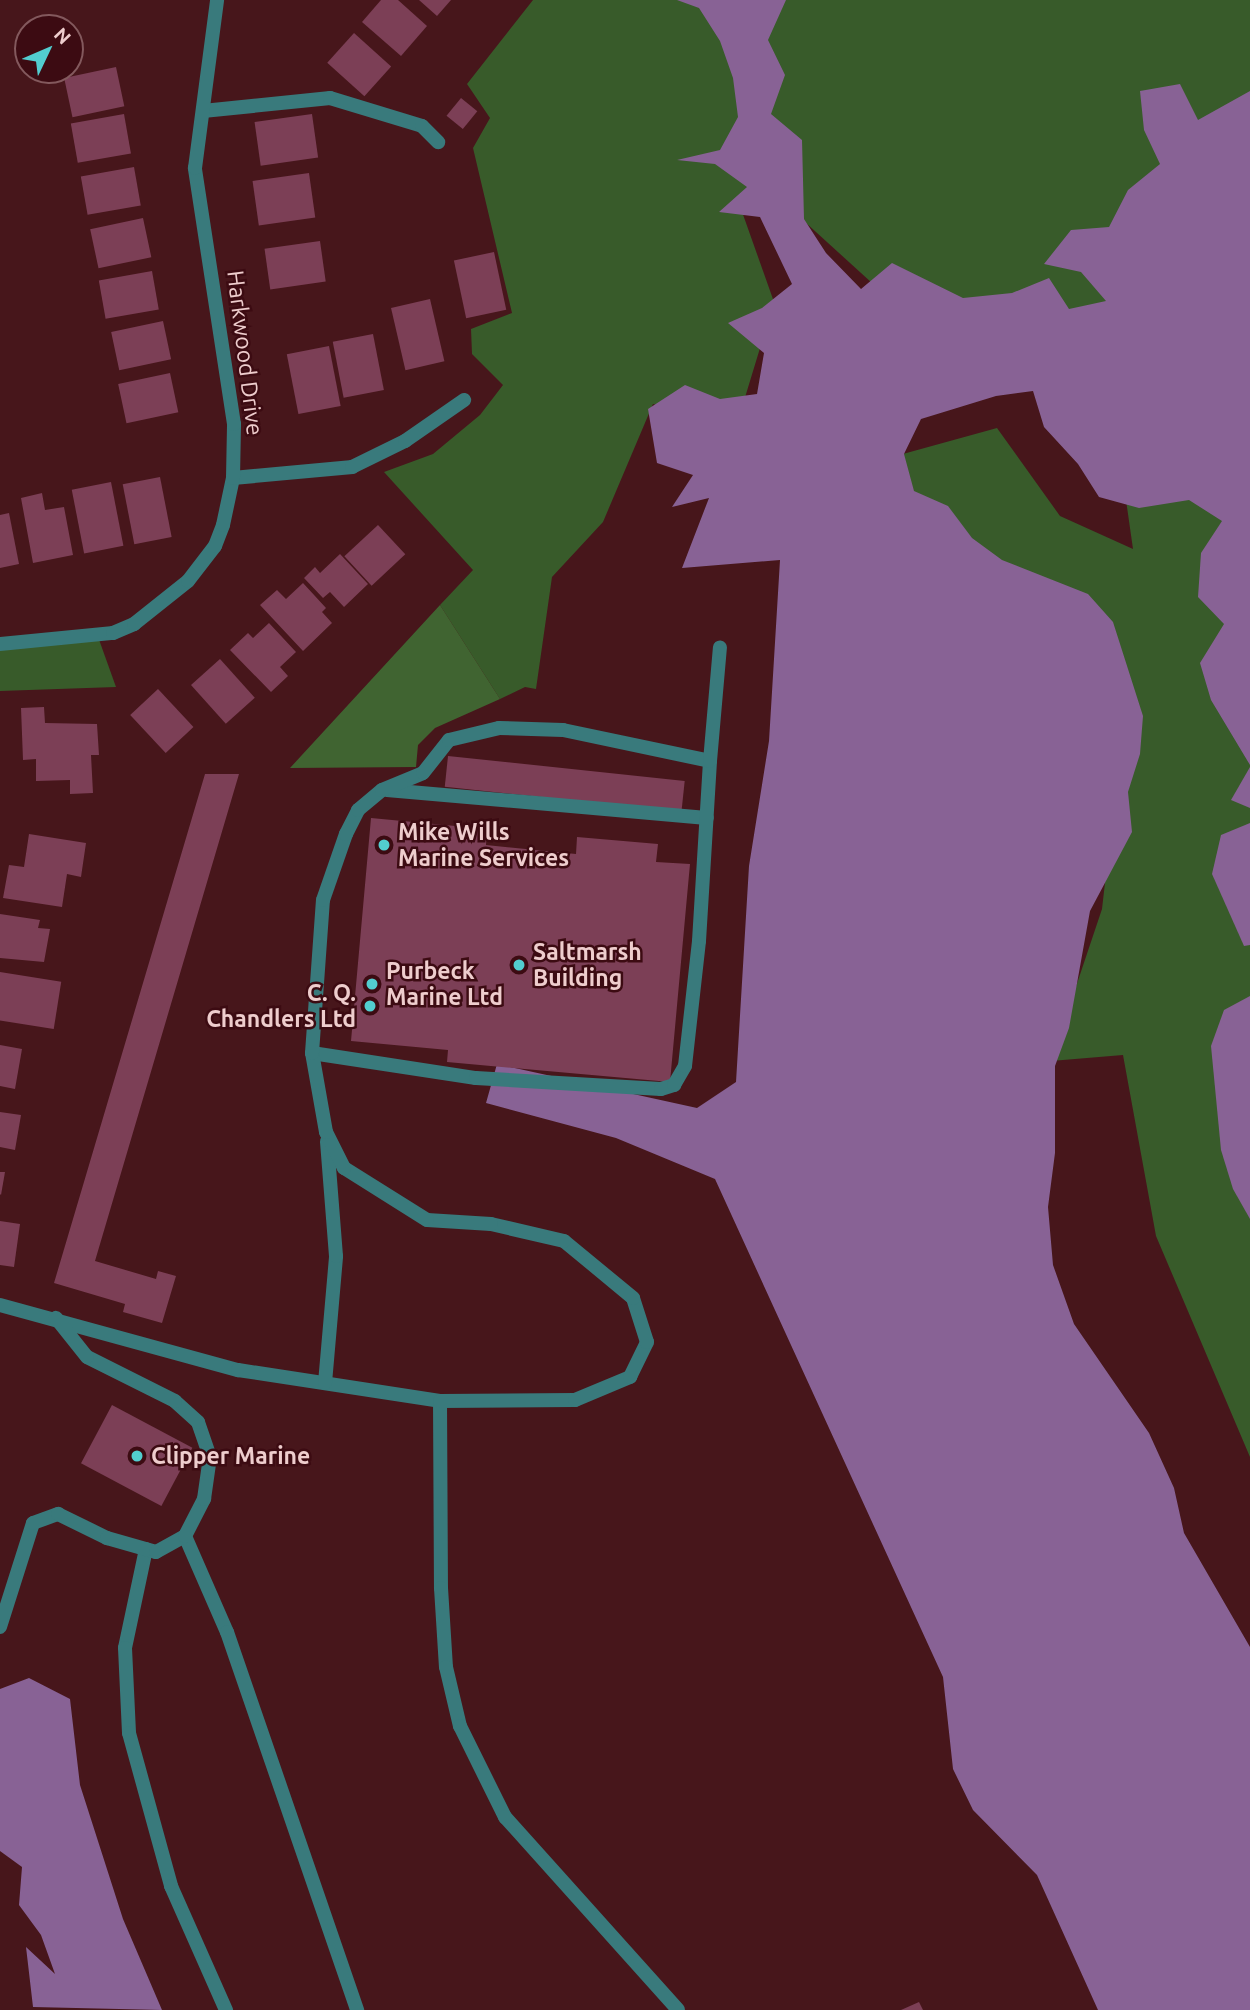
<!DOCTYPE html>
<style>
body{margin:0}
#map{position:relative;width:1250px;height:2010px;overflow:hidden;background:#47161b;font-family:Ubuntu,sans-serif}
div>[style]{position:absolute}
.green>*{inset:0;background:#385b2a}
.forest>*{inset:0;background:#406431}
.water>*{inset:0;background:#886295}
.building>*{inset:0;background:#7c3f56;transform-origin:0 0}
.service>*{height:14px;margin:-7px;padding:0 7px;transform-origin:7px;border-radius:7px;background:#397a7c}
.minor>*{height:14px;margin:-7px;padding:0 7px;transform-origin:7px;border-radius:7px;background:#397a7c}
.dots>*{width:19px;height:19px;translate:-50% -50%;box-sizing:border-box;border:4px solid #3c0b12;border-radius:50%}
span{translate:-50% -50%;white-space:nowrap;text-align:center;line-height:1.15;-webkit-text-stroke:5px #3c0b12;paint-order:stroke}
.street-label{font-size:23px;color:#eecdcd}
.poi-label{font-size:23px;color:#eecdcd;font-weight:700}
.left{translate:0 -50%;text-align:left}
.right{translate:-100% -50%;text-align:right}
.north{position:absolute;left:14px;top:14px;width:70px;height:70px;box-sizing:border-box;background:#3c0b12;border:2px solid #83595d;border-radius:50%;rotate:46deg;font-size:19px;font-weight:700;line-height:28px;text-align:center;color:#eecdcd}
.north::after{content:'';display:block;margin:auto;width:24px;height:32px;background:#52cdcf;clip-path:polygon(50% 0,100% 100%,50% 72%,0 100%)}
</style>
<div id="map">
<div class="green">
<i style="clip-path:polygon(533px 0,1250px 0,1250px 1457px,1156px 1236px,1123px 1055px,1051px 1061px,1102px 909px,1126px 700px,903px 527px,892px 457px,997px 428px,1060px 516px,1133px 549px,1121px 465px,1086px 327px,872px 283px,783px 202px,740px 206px,774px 302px,736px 427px,653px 404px,603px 522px,552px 577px,536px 689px,525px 687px,500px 699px,440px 605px,473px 570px,384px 472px,433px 454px,480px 415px,503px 385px,472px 354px,471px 329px,512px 313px,473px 148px,490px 118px,467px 84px)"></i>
<i style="clip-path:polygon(97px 634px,116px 687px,0 691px,0 644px)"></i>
</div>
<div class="forest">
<i style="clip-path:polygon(440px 605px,500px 699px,435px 728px,418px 745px,416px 767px,290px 768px)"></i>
</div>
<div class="water">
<i style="clip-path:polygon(677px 0,786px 0,768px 40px,785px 75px,771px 114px,802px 140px,804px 219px,826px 253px,861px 289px,892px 263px,963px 298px,1012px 293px,1049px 278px,1069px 309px,1106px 301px,1081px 272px,1044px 264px,1071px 230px,1109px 227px,1128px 190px,1160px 164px,1144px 130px,1140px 91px,1180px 84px,1198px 120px,1250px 91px,1250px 765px,1211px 700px,1200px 663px,1224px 624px,1198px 597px,1201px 553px,1222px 521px,1189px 500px,1139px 508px,1099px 497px,1078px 464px,1044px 427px,1033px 391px,996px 396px,921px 419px,904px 454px,914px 491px,948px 506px,972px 538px,1002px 560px,1088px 594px,1113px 622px,1143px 716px,1140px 754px,1128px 792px,1132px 832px,1090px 911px,1069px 1028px,1055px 1066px,1055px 1153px,1048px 1207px,1053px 1265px,1074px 1324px,1149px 1433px,1174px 1488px,1184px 1533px,1250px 1647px,1250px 2010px,1098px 2010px,1037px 1875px,973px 1810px,953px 1769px,943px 1677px,715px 1179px,616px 1138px,486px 1103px,497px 1064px,697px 1108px,736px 1082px,749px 866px,769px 741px,780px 560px,682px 568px,709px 498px,672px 507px,693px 475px,657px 463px,648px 409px,685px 385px,720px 399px,757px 394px,764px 353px,728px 323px,762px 308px,792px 284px,760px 217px,719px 212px,747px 187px,715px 164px,677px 160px,720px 150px,738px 117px,733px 78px,720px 41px,699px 8px)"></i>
<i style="clip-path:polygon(1250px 767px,1250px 808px,1231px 800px)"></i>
<i style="clip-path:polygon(1250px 823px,1250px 945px,1244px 946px,1212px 874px,1221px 835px)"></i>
<i style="clip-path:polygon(1250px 996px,1250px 1219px,1233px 1189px,1221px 1150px,1211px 1046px,1224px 1010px)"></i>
<i style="clip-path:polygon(29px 1678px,70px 1699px,80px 1785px,123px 1919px,162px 2010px,33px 2007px,26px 1947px,55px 1974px,41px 1935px,19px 1905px,22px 1867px,0 1851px,0 1689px)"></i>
</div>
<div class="building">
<i style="clip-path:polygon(381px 0,398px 0,427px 26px,401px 56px,362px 22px)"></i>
<i style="clip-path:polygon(419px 0,451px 0,437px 16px)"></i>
<i style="left:354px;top:33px;width:50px;height:40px;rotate:42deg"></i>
<i style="left:116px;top:67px;width:40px;height:53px;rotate:78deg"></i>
<i style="left:461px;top:98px;width:21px;height:23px;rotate:39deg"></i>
<i style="left:124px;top:114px;width:40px;height:54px;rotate:80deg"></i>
<i style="left:312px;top:114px;width:44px;height:58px;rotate:82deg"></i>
<i style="left:134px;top:167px;width:39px;height:54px;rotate:80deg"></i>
<i style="left:309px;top:173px;width:45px;height:57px;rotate:82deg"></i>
<i style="left:143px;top:218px;width:40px;height:54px;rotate:78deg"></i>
<i style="left:320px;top:241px;width:41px;height:56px;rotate:82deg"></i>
<i style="left:494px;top:252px;width:59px;height:41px;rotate:78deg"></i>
<i style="left:152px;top:271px;width:39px;height:54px;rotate:80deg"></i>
<i style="left:430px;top:299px;width:64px;height:40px;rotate:77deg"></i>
<i style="left:163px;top:321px;width:39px;height:53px;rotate:78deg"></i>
<i style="left:373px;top:334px;width:57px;height:41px;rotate:79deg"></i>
<i style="left:329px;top:346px;width:61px;height:43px;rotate:79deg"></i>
<i style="left:170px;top:373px;width:40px;height:53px;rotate:78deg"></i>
<i style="left:160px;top:477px;width:61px;height:38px;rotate:79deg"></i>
<i style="left:111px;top:482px;width:65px;height:40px;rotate:79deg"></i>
<i style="clip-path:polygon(42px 493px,45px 510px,64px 507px,73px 555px,33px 563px,21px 498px)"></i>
<i style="clip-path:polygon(9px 513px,19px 564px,0 568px,0 515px)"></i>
<i style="left:378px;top:525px;width:40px;height:46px;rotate:47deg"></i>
<i style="clip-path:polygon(340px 554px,368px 584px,344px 607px,330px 592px,323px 598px,304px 578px,315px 567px,320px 573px)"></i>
<i style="clip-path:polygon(303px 583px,326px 608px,322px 612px,332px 623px,303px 651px,260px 605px,277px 590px,286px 599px)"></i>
<i style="clip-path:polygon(269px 623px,296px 652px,280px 667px,288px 676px,271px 692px,230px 650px,248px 633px,253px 638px)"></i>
<i style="left:220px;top:659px;width:52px;height:39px;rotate:48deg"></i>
<i style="left:158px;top:689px;width:52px;height:38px;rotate:47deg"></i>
<i style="clip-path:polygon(44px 707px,45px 723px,97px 724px,99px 755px,91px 755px,93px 793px,70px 794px,70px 780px,36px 781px,36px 759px,23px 760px,21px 708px)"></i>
<i style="left:448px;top:756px;width:238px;height:31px;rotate:6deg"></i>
<i style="clip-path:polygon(205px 774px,239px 774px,95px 1261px,156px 1279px,158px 1271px,176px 1276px,162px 1323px,123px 1312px,125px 1304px,54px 1283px)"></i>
<i style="clip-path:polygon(371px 818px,487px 829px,486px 845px,576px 854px,577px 837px,658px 844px,656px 862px,690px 864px,670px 1082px,447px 1062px,448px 1050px,351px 1041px)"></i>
<i style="clip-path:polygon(29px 834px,86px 843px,81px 877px,67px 874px,62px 907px,3px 898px,9px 865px,24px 867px)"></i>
<i style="clip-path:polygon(0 914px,40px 920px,38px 928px,50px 929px,44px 962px,0 958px)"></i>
<i style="left:0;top:972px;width:62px;height:48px;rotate:9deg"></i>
<i style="clip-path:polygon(0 1045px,22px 1049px,15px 1089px,0 1086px)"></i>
<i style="clip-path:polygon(0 1112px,21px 1115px,15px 1150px,0 1147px)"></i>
<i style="clip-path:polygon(0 1172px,5px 1172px,1px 1195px,0 1194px)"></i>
<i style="clip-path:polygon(0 1221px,20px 1224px,14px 1267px,0 1265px)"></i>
<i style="left:112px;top:1405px;width:91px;height:66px;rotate:28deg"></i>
<i style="clip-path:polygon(919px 2002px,923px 2010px,901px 2010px)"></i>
</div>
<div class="service">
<i style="left:203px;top:111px;width:128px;rotate:-5.8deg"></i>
<i style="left:330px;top:98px;width:96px;rotate:16.9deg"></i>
<i style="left:422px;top:126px;width:23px;rotate:45deg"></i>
<i style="left:387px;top:790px;width:321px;rotate:5deg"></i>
<i style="left:312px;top:1053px;width:166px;rotate:8.7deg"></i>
<i style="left:476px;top:1078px;width:185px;rotate:3.4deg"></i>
<i style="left:661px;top:1089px;width:14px;rotate:-17deg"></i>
<i style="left:674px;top:1085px;width:22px;rotate:-60deg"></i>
<i style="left:685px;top:1066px;width:126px;rotate:-83.6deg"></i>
<i style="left:699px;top:941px;width:180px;rotate:-86.5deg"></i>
<i style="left:0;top:1305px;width:247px;rotate:15.3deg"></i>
<i style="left:238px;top:1370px;width:204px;rotate:8.7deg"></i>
<i style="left:440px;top:1401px;width:187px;rotate:89.7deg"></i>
<i style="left:441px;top:1588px;width:79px;rotate:86.4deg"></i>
<i style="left:446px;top:1667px;width:61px;rotate:76.7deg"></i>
<i style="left:460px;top:1726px;width:102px;rotate:63.7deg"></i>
<i style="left:505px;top:1817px;width:259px;rotate:48.1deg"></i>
<i style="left:325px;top:1383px;width:127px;rotate:-85deg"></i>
<i style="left:336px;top:1256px;width:115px;rotate:-94.5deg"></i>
<i style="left:440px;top:1401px;width:135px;rotate:-0.4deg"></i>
<i style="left:575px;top:1400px;width:60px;rotate:-22.7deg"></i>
<i style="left:630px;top:1377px;width:39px;rotate:-64deg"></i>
<i style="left:647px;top:1342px;width:46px;rotate:-107.7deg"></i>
<i style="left:633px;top:1298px;width:89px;rotate:-140.4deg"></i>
<i style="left:564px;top:1241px;width:75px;rotate:-166.9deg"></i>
<i style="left:491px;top:1224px;width:64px;rotate:-176.4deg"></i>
<i style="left:427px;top:1220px;width:98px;rotate:-147.9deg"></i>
<i style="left:344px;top:1168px;width:40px;rotate:-116.6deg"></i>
<i style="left:326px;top:1132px;width:80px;rotate:-100deg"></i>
<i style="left:312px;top:1053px;width:153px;rotate:-85.9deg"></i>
<i style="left:323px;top:900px;width:70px;rotate:-70.8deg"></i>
<i style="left:346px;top:834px;width:27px;rotate:-63deg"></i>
<i style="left:358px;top:810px;width:31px;rotate:-40deg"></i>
<i style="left:382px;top:790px;width:44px;rotate:-22.5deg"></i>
<i style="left:423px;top:773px;width:42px;rotate:-51.8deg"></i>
<i style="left:449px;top:740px;width:51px;rotate:-13.5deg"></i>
<i style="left:499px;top:728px;width:64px;rotate:1.8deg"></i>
<i style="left:563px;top:730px;width:150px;rotate:11.9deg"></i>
<i style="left:710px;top:761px;width:114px;rotate:-85deg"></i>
<i style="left:185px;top:1536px;width:105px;rotate:66.4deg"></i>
<i style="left:227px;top:1632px;width:400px;rotate:71deg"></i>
<i style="left:146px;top:1549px;width:101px;rotate:102deg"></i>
<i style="left:125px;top:1648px;width:85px;rotate:87.3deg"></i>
<i style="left:129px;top:1733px;width:159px;rotate:74.6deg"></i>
<i style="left:171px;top:1886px;width:136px;rotate:66.1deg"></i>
<i style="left:0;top:1627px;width:109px;rotate:-72.4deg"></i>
<i style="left:33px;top:1523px;width:27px;rotate:-20deg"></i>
<i style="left:58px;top:1514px;width:55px;rotate:26.1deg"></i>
<i style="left:107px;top:1538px;width:51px;rotate:15.9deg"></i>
<i style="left:156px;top:1552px;width:33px;rotate:-29deg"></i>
<i style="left:185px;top:1536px;width:42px;rotate:-62.8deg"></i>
<i style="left:204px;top:1499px;width:42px;rotate:-81.9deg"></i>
<i style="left:210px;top:1457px;width:37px;rotate:-109deg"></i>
<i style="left:198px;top:1422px;width:31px;rotate:-138deg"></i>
<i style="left:175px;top:1401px;width:98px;rotate:-153.4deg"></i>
<i style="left:87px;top:1357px;width:50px;rotate:-128.5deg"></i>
</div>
<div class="minor">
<i style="left:233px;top:478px;width:120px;rotate:-5.3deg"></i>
<i style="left:352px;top:467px;width:59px;rotate:-26.1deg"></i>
<i style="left:405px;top:441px;width:72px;rotate:-34.8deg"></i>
<i style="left:0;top:644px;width:114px;rotate:-5.6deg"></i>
<i style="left:113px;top:633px;width:23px;rotate:-23deg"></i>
<i style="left:134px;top:624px;width:69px;rotate:-38.5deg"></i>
<i style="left:188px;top:581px;width:44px;rotate:-52.4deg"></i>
<i style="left:215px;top:546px;width:22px;rotate:-69deg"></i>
<i style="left:223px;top:525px;width:48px;rotate:-78deg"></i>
<i style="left:233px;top:478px;width:54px;rotate:-88.9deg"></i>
<i style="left:234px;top:424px;width:259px;rotate:-98.7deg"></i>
<i style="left:195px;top:168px;width:169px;rotate:-82.5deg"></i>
</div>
<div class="dots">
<i style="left:384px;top:845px;background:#52cdcf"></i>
<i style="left:519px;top:965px;background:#52cdcf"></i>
<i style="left:372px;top:984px;background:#52cdcf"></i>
<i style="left:370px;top:1006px;background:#52cdcf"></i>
<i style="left:137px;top:1456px;background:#52cdcf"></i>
</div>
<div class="street-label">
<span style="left:245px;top:353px;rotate:83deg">Harkwood Drive</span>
</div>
<div class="poi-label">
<span class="left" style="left:398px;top:845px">Mike Wills<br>Marine Services</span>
<span class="left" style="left:533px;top:965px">Saltmarsh<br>Building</span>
<span class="left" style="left:386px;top:984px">Purbeck<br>Marine Ltd</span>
<span class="right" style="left:356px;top:1006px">C. Q.<br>Chandlers Ltd</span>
<span class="left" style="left:151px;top:1456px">Clipper Marine</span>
</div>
<div class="north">N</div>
</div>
